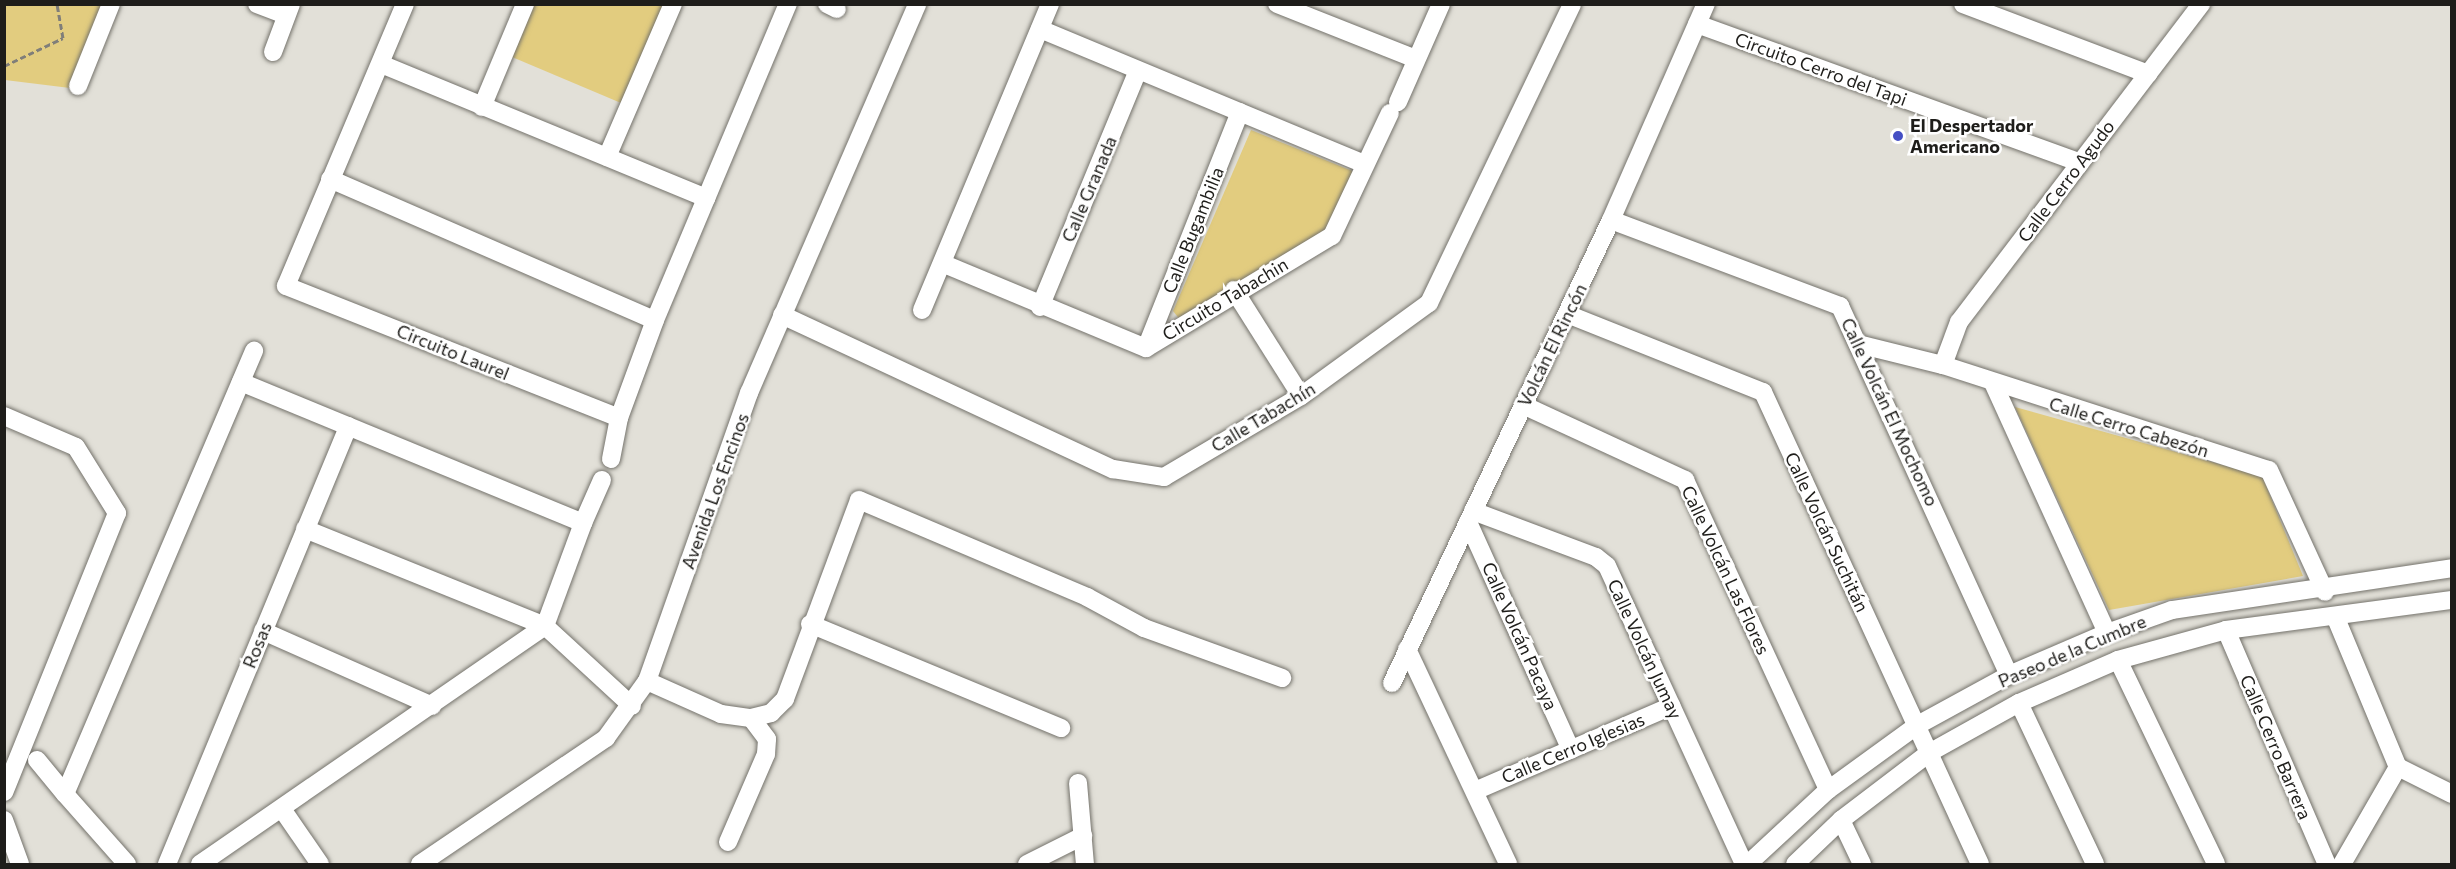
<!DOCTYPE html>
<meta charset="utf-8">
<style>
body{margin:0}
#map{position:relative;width:2456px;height:869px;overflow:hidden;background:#e2e0d8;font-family:Commissioner,sans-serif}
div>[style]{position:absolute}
.green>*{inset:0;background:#e2cc7f}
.path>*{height:3px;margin-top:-1.5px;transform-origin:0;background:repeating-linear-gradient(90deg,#807e79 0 6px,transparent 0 9px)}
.roads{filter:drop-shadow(0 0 2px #74726b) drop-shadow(0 0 2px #74726b)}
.minor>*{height:18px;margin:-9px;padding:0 9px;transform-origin:9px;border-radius:9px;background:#fff}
.dots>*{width:16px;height:16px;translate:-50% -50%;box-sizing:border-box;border:3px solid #fff;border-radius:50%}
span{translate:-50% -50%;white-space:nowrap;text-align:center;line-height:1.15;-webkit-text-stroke:5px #fff;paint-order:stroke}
.street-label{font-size:18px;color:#1e1d1a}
.poi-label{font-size:18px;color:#1e1d1a;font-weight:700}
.left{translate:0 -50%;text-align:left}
.frame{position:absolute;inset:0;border:6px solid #1e1d1a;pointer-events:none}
</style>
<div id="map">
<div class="green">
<i style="clip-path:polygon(5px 5px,103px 5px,70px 88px,5px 80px)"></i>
<i style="clip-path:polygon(534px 5px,665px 5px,621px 103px,512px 57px)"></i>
<i style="clip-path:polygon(1251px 130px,1355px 172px,1326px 235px,1181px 321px,1173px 311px)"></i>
<i style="clip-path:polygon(2015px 407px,2262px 476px,2303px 576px,2109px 610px)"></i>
</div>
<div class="path">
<i style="left:4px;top:66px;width:65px;rotate:-25.4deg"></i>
<i style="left:63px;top:38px;width:35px;rotate:-100deg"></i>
</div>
<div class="roads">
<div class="minor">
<i style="left:257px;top:4px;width:31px;rotate:21deg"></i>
<i style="left:405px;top:4px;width:306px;rotate:112.9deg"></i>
<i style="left:286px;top:286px;width:358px;rotate:21.6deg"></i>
<i style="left:827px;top:4px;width:11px;rotate:27deg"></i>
<i style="left:1277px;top:4px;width:149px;rotate:21.6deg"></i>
<i style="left:1963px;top:4px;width:198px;rotate:20.7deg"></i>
<i style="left:1697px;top:24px;width:407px;rotate:19.9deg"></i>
<i style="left:1040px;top:29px;width:352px;rotate:22.6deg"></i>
<i style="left:273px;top:52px;width:51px;rotate:-69.4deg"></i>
<i style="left:381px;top:64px;width:352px;rotate:22.4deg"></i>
<i style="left:78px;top:86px;width:88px;rotate:-68.1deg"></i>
<i style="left:1398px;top:102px;width:107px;rotate:-66.3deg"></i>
<i style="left:482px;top:107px;width:112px;rotate:-67.3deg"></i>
<i style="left:607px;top:157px;width:167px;rotate:-66.7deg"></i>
<i style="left:330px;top:179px;width:354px;rotate:23.5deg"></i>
<i style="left:1611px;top:220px;width:245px;rotate:20.6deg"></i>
<i style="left:1840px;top:306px;width:406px;rotate:65.4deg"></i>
<i style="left:944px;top:264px;width:219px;rotate:22.6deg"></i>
<i style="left:1234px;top:290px;width:125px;rotate:57.7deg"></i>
<i style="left:1040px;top:307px;width:256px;rotate:-67.5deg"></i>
<i style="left:922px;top:310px;width:332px;rotate:-67.3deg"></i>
<i style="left:1567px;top:314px;width:211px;rotate:21.7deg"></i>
<i style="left:1763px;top:392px;width:519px;rotate:65.31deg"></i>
<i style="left:782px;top:315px;width:365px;rotate:25deg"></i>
<i style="left:1113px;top:469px;width:52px;rotate:8.9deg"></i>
<i style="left:1164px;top:477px;width:159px;rotate:-30.6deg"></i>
<i style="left:1301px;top:396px;width:158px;rotate:-36deg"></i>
<i style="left:1429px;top:303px;width:331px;rotate:-64.4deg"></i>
<i style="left:1862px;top:345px;width:83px;rotate:13.9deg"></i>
<i style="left:1943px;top:365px;width:342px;rotate:17.9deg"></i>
<i style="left:2269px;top:470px;width:134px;rotate:65.3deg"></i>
<i style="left:1146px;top:348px;width:217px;rotate:-31.1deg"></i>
<i style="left:1332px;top:236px;width:136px;rotate:-64.8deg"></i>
<i style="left:1146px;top:348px;width:254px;rotate:-68.3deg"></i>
<i style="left:1943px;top:365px;width:46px;rotate:-69.6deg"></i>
<i style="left:1959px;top:322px;width:400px;rotate:-52.7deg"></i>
<i style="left:1994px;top:385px;width:273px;rotate:65.5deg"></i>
<i style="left:1523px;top:405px;width:179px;rotate:24.8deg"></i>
<i style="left:1685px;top:480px;width:341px;rotate:65.2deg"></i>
<i style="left:4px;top:416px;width:78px;rotate:23.3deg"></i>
<i style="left:76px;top:447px;width:78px;rotate:58.2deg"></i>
<i style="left:117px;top:513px;width:301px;rotate:112deg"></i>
<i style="left:611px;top:459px;width:42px;rotate:-79deg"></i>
<i style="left:619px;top:418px;width:104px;rotate:-69.8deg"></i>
<i style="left:655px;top:320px;width:343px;rotate:-67.2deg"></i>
<i style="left:1473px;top:511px;width:131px;rotate:20.5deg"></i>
<i style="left:1596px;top:557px;width:14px;rotate:39deg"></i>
<i style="left:1607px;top:566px;width:328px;rotate:65.3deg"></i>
<i style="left:1468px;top:522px;width:250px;rotate:65.7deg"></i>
<i style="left:583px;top:523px;width:47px;rotate:-66.2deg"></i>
<i style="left:305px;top:529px;width:259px;rotate:22deg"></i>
<i style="left:545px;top:626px;width:118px;rotate:42.6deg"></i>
<i style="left:2335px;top:616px;width:164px;rotate:67.4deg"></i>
<i style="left:2398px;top:767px;width:60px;rotate:26.6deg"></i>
<i style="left:810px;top:624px;width:272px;rotate:22.5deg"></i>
<i style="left:2226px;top:630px;width:255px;rotate:66.7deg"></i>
<i style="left:263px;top:631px;width:185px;rotate:23.9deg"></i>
<i style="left:1407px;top:649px;width:238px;rotate:64.8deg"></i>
<i style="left:2118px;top:660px;width:226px;rotate:64.3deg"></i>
<i style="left:647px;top:681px;width:81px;rotate:24deg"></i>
<i style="left:721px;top:714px;width:30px;rotate:8deg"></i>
<i style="left:751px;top:718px;width:21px;rotate:-14deg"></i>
<i style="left:771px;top:713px;width:20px;rotate:-45deg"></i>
<i style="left:785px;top:699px;width:212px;rotate:-69.6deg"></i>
<i style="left:859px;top:500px;width:248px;rotate:23deg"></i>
<i style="left:1087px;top:597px;width:65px;rotate:28.5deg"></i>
<i style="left:1144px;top:628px;width:147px;rotate:19.9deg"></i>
<i style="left:1392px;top:683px;width:512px;rotate:-64.69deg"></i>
<i style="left:1611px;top:220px;width:236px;rotate:-66.3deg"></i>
<i style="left:2019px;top:703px;width:178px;rotate:64.7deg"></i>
<i style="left:37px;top:760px;width:44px;rotate:50.5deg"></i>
<i style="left:1078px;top:783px;width:81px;rotate:85.1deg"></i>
<i style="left:1475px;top:791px;width:214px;rotate:-23.4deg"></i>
<i style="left:282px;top:809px;width:67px;rotate:55.4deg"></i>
<i style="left:4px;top:820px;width:47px;rotate:70deg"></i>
<i style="left:1841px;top:820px;width:49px;rotate:64.5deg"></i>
<i style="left:728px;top:842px;width:96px;rotate:-66.6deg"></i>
<i style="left:766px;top:754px;width:15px;rotate:-86deg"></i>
<i style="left:767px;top:739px;width:26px;rotate:-127deg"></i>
<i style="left:127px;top:864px;width:94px;rotate:-131.5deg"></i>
<i style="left:65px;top:794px;width:482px;rotate:-66.9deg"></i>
<i style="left:167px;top:864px;width:474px;rotate:-67.5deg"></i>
<i style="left:200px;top:864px;width:419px;rotate:-34.6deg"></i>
<i style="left:545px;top:626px;width:110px;rotate:-69.7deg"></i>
<i style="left:583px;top:523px;width:370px;rotate:-157.6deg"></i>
<i style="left:420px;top:864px;width:225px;rotate:-34.1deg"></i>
<i style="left:606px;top:738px;width:70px;rotate:-54.3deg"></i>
<i style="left:647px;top:681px;width:306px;rotate:-70.5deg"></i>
<i style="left:749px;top:393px;width:424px;rotate:-66.6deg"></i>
<i style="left:1027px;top:864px;width:63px;rotate:-26.6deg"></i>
<i style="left:1748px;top:864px;width:109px;rotate:-42.8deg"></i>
<i style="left:1828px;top:790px;width:109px;rotate:-36deg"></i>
<i style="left:1916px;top:726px;width:106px;rotate:-28.7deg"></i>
<i style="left:2009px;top:675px;width:107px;rotate:-23.2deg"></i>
<i style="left:2107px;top:633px;width:69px;rotate:-19.5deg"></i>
<i style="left:2172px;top:610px;width:283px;rotate:-8.5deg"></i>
<i style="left:1795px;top:864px;width:64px;rotate:-43.7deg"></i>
<i style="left:1841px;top:820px;width:111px;rotate:-37.3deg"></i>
<i style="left:1929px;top:753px;width:103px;rotate:-29.1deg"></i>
<i style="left:2019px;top:703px;width:108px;rotate:-23.5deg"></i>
<i style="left:2118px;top:660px;width:112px;rotate:-15.5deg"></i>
<i style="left:2226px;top:630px;width:228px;rotate:-7.6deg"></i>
<i style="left:2342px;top:864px;width:112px;rotate:-60deg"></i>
</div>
</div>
<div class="dots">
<i style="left:1898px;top:136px;background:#454fc4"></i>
</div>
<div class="street-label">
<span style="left:1821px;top:69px;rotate:20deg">Circuito Cerro del Tapi</span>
<span style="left:2066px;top:181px;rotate:-53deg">Calle Cerro Agudo</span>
<span style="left:1089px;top:189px;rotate:-67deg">Calle Granada</span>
<span style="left:1193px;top:230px;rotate:-68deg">Calle Bugambilia</span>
<span style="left:1225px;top:299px;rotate:-31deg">Circuito Tabachin</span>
<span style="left:1552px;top:345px;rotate:-64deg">Volcán El Rincón</span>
<span style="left:453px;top:352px;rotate:22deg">Circuito Laurel</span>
<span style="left:1890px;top:412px;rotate:65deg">Calle Volcán El Mochomo</span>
<span style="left:1263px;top:417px;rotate:-31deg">Calle Tabachín</span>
<span style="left:2129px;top:427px;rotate:17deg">Calle Cerro Cabezón</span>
<span style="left:715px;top:491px;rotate:-70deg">Avenida Los Encinos</span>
<span style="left:1827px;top:532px;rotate:65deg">Calle Volcán Suchitán</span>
<span style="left:1726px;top:570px;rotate:65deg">Calle Volcán Las Flores</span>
<span style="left:1520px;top:636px;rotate:66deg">Calle Volcán Pacaya</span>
<span style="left:257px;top:645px;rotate:-68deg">Rosas</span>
<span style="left:1645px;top:649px;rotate:65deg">Calle Volcán Jumay</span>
<span style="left:2072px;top:651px;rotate:-23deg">Paseo de la Cumbre</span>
<span style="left:2276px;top:747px;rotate:67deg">Calle Cerro Barrera</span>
<span style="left:1573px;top:748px;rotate:-23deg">Calle Cerro Iglesias</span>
</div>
<div class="poi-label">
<span class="left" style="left:1910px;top:136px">El Despertador<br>Americano</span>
</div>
<div class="frame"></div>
</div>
